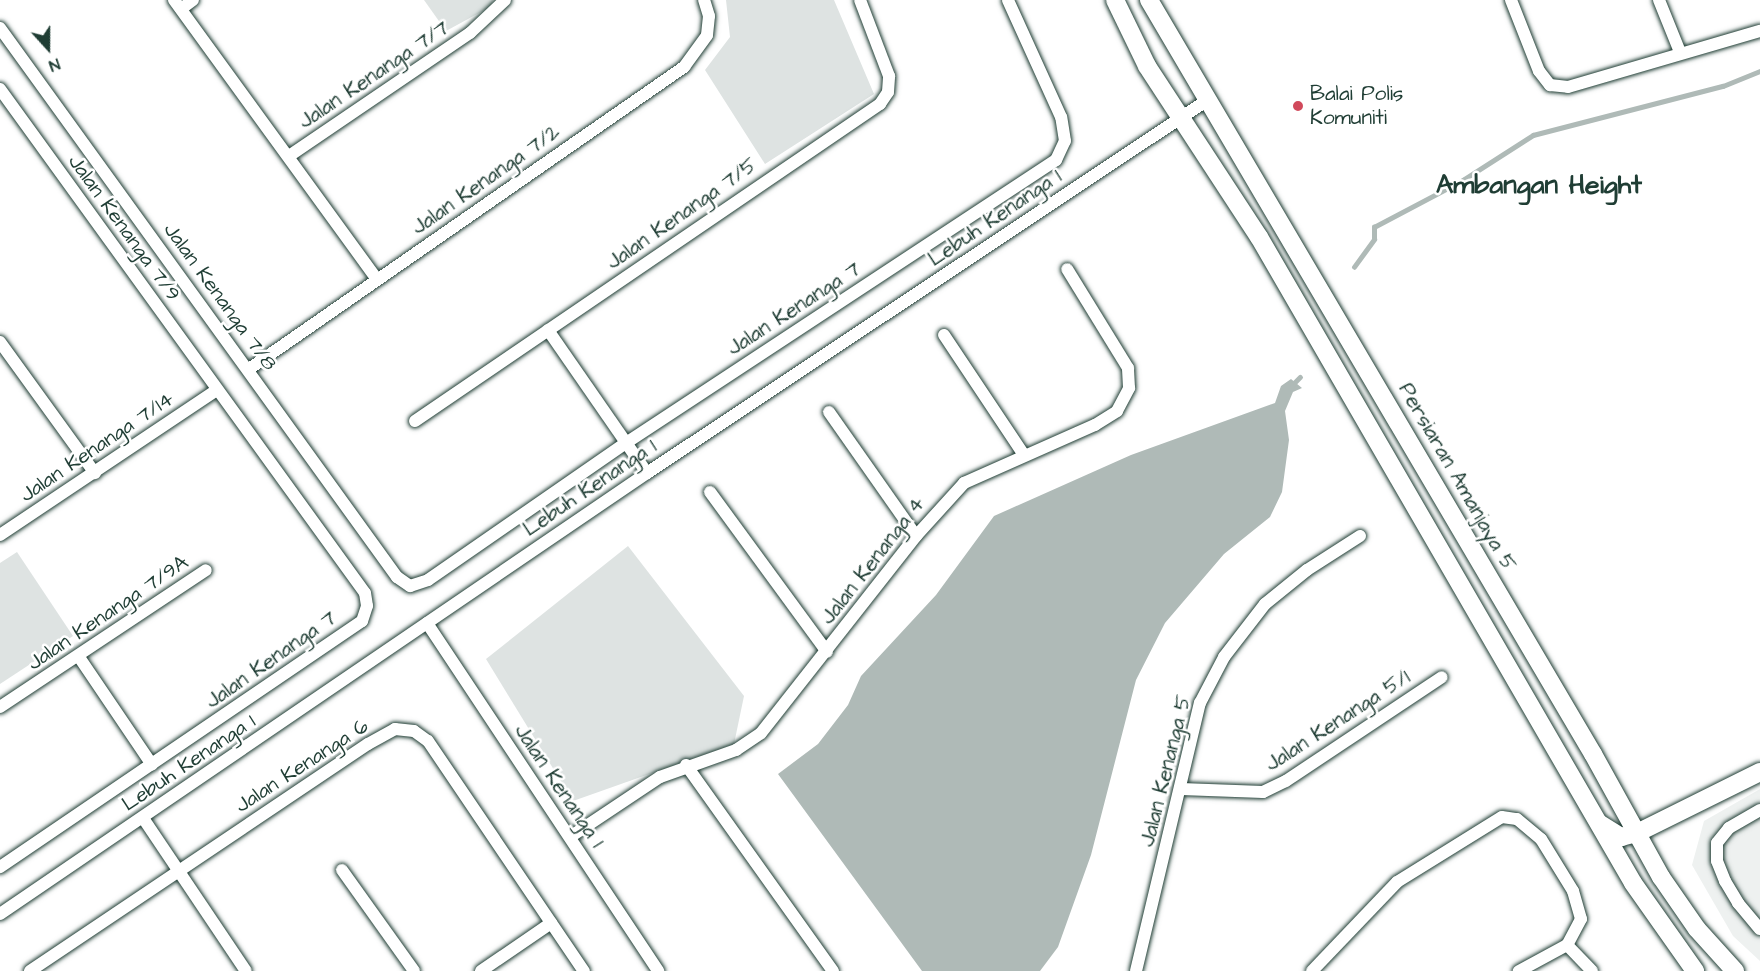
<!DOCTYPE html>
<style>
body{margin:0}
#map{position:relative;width:1760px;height:971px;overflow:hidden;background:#fff;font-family:"Architects Daughter",sans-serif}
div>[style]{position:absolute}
.built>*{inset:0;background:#eef1f0}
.green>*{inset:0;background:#dee3e2}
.water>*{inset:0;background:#afbab7}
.stream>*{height:4.5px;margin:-2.25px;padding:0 2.25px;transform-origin:2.25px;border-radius:2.25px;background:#afbab7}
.roads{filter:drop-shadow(0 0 2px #1f3d34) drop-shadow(0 0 2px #1f3d34)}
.street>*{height:12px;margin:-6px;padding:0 6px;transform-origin:6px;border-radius:6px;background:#fff}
.secondary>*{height:18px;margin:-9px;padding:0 9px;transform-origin:9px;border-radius:9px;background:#fff}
.dots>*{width:16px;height:16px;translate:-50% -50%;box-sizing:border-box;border:3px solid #fff;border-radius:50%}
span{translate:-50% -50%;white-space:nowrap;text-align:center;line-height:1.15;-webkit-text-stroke:5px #fff;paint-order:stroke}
.street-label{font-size:21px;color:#1f3d34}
.poi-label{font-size:21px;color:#1f3d34}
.left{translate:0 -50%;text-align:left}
.district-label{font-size:27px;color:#1f3d34;font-weight:700}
.north{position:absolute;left:18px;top:18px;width:60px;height:60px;-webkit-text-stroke:4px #fff;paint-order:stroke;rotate:159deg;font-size:16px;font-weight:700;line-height:24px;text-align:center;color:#1f3d34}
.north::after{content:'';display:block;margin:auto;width:21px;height:27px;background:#1f3d34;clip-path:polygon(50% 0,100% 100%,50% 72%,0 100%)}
</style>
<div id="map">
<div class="built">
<i style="clip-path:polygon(1760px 789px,1760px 961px,1733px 936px,1692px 865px,1704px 821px)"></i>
</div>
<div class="green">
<i style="clip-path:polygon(424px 0,493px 0,490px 7px,446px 31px)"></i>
<i style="clip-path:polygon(726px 0,834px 0,874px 94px,765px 164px,705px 70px,730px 37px)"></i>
<i style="clip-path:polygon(628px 546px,744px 696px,734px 744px,573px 801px,486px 659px)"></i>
<i style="clip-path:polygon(17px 552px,73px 636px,0 684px,0 563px)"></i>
</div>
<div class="water">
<i style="clip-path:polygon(1291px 379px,1302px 388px,1293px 392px,1285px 411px,1289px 440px,1282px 492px,1270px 517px,1224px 554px,1165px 623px,1136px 680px,1091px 855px,1058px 947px,1040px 971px,922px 971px,778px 774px,818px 744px,848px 705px,861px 676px,936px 595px,994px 516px,1131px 455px,1275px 403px,1281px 386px)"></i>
</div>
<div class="stream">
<i style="left:1354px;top:267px;width:34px;rotate:-54deg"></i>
<i style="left:1374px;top:239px;width:12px;rotate:-90deg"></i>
<i style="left:1374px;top:227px;width:101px;rotate:-27.8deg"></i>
<i style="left:1463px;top:180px;width:83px;rotate:-32.7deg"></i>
<i style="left:1533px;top:135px;width:196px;rotate:-14.5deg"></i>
<i style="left:1723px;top:86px;width:40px;rotate:-22deg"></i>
<i style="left:1292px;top:385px;width:11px;rotate:-45deg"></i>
</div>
<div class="roads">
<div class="street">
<i style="left:174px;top:0;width:345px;rotate:54deg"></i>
<i style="left:1511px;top:0;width:76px;rotate:68.5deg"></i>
<i style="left:1539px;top:71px;width:18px;rotate:52deg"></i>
<i style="left:1550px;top:85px;width:18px;rotate:6deg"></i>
<i style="left:1568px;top:87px;width:200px;rotate:-16.3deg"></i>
<i style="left:1659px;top:0;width:56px;rotate:68deg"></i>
<i style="left:181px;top:9px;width:15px;rotate:-37deg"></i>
<i style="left:0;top:28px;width:678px;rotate:54.13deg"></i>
<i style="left:397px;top:577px;width:16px;rotate:35deg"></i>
<i style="left:410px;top:586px;width:19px;rotate:-18deg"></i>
<i style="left:428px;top:580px;width:241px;rotate:-34.7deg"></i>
<i style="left:626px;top:443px;width:515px;rotate:-33.35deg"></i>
<i style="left:1056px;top:160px;width:21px;rotate:-65deg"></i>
<i style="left:1065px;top:141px;width:24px;rotate:-99deg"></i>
<i style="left:1061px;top:117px;width:128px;rotate:-114.4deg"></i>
<i style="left:0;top:89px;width:622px;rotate:54.09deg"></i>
<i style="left:365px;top:593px;width:13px;rotate:81deg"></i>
<i style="left:367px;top:606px;width:16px;rotate:108deg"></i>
<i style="left:362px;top:621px;width:438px;rotate:145.8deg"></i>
<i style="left:289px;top:156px;width:219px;rotate:-34.2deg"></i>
<i style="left:470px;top:33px;width:48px;rotate:-43.3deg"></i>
<i style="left:548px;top:330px;width:174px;rotate:55.3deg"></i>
<i style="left:944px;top:335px;width:144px;rotate:56.3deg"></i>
<i style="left:0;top:342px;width:162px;rotate:54.1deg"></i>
<i style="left:249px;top:369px;width:530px;rotate:-34.77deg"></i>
<i style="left:684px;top:67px;width:39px;rotate:-54deg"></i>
<i style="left:707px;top:35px;width:19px;rotate:-84deg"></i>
<i style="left:709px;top:16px;width:17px;rotate:-107deg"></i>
<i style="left:829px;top:412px;width:151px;rotate:54.9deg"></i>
<i style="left:415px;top:421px;width:563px;rotate:-34.28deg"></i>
<i style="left:880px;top:104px;width:14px;rotate:-56deg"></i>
<i style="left:888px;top:92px;width:16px;rotate:-86deg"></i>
<i style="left:889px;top:76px;width:81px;rotate:-110.9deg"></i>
<i style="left:710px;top:492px;width:198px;rotate:53.8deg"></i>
<i style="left:0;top:535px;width:259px;rotate:-33.8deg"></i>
<i style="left:427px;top:623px;width:418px;rotate:56.4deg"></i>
<i style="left:79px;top:657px;width:130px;rotate:55.9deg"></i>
<i style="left:0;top:707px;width:247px;rotate:-33.6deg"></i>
<i style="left:686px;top:765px;width:253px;rotate:54.5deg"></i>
<i style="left:1181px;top:789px;width:82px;rotate:2.1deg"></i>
<i style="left:1263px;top:792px;width:25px;rotate:-26deg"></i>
<i style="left:1286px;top:781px;width:187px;rotate:-33.7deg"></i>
<i style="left:1760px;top:810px;width:36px;rotate:150deg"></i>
<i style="left:1729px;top:828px;width:19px;rotate:129deg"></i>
<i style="left:1717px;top:843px;width:18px;rotate:90deg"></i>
<i style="left:1717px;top:861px;width:22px;rotate:68deg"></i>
<i style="left:1725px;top:881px;width:26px;rotate:59deg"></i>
<i style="left:1738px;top:903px;width:34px;rotate:50deg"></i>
<i style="left:143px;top:818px;width:184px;rotate:56.1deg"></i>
<i style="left:570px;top:837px;width:108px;rotate:-33.7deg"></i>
<i style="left:660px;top:777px;width:81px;rotate:-19.6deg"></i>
<i style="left:736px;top:750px;width:30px;rotate:-34deg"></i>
<i style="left:761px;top:733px;width:251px;rotate:-51.8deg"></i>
<i style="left:916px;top:536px;width:72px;rotate:-47.8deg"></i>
<i style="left:964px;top:483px;width:143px;rotate:-23.9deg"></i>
<i style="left:1095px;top:425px;width:26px;rotate:-32deg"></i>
<i style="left:1117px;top:411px;width:26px;rotate:-62deg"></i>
<i style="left:1129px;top:388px;width:20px;rotate:-93deg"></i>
<i style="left:1128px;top:368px;width:116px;rotate:-121.6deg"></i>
<i style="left:342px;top:870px;width:124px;rotate:54.5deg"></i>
<i style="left:0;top:914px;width:783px;rotate:-34.28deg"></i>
<i style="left:647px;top:473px;width:671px;rotate:-33.64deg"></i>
<i style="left:1567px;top:945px;width:36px;rotate:46deg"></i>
<i style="left:30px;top:971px;width:407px;rotate:-33.9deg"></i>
<i style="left:368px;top:744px;width:31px;rotate:-29deg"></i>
<i style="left:395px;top:729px;width:19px;rotate:6deg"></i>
<i style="left:414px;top:731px;width:17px;rotate:36deg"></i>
<i style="left:428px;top:741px;width:278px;rotate:55.9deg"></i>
<i style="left:481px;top:971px;width:85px;rotate:-34.4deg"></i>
<i style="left:1136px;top:971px;width:276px;rotate:-76.6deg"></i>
<i style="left:1200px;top:703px;width:52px;rotate:-62.4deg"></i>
<i style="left:1224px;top:657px;width:67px;rotate:-52.3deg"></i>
<i style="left:1265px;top:604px;width:54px;rotate:-39deg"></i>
<i style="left:1307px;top:570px;width:63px;rotate:-32.7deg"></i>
<i style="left:1312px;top:971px;width:123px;rotate:-46.3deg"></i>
<i style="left:1397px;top:882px;width:123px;rotate:-31.8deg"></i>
<i style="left:1502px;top:817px;width:15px;rotate:8deg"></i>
<i style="left:1517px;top:819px;width:31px;rotate:40deg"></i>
<i style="left:1541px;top:839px;width:61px;rotate:58.4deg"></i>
<i style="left:1573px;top:891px;width:29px;rotate:74deg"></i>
<i style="left:1581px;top:919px;width:30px;rotate:118deg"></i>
<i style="left:1567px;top:945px;width:55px;rotate:151.6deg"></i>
</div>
<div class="secondary">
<i style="left:1115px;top:0;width:73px;rotate:64.1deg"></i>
<i style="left:1147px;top:66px;width:204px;rotate:56.8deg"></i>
<i style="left:1259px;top:237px;width:746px;rotate:59.93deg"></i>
<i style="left:1633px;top:883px;width:108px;rotate:54.8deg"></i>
<i style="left:1149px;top:0;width:875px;rotate:59.51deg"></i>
<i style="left:1593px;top:754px;width:141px;rotate:61.1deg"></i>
<i style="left:1661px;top:877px;width:63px;rotate:55.3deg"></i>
<i style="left:1697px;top:929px;width:57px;rotate:47.9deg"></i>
<i style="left:1600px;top:824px;width:25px;rotate:32deg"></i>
<i style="left:1621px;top:837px;width:16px;rotate:-14deg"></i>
<i style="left:1637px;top:833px;width:137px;rotate:-26.4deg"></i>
</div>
</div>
<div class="dots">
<i style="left:1298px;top:106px;background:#d1495b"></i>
</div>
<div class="street-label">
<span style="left:374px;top:75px;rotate:-34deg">Jalan Kenanga 7/7</span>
<span style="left:486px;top:180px;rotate:-35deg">Jalan Kenanga 7/2</span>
<span style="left:682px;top:214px;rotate:-35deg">Jalan Kenanga 7/5</span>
<span style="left:995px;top:218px;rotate:-34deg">Lebuh Kenanga 1</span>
<span style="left:124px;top:228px;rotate:54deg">Jalan Kenanga 7/9</span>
<span style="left:220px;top:297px;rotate:54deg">Jalan Kenanga 7/8</span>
<span style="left:794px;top:309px;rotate:-33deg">Jalan Kenanga 7</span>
<span style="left:97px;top:447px;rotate:-34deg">Jalan Kenanga 7/14</span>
<span style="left:1457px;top:477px;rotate:60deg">Persiaran Amanjaya 5</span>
<span style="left:590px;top:488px;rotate:-34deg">Lebuh Kenanga 1</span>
<span style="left:873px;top:561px;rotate:-52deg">Jalan Kenanga 4</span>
<span style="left:108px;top:613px;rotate:-34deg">Jalan Kenanga 7/9A</span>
<span style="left:271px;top:660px;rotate:-35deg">Jalan Kenanga 7</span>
<span style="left:1338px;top:721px;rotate:-33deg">Jalan Kenanga 5/1</span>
<span style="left:189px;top:763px;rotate:-34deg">Lebuh Kenanga 1</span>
<span style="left:302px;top:766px;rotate:-33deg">Jalan Kenanga 6</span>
<span style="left:1166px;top:771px;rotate:-76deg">Jalan Kenanga 5</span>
<span style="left:559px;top:786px;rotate:56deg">Jalan Kenanga 1</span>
</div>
<div class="poi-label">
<span class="left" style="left:1310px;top:106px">Balai Polis<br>Komuniti</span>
</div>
<div class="district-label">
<span style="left:1539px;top:186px">Ambangan Height</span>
</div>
<div class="north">N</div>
</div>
